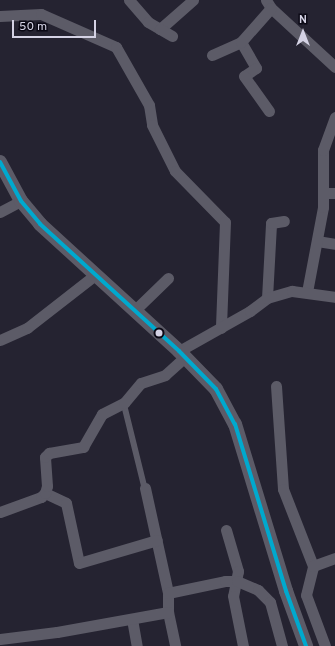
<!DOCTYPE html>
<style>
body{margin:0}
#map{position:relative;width:335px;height:646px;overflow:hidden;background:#252331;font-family:Overpass,sans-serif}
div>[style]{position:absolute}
.service>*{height:5.5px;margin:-2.75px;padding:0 2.75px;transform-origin:2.75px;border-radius:2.75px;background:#5c5b67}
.minor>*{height:11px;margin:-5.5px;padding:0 5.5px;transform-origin:5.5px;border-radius:5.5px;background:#5c5b67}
.tertiary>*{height:14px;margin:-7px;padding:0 7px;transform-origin:7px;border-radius:7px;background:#5c5b67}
.bus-1>*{height:4px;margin:-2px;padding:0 2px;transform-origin:2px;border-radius:2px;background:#00a9ce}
.dots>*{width:11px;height:11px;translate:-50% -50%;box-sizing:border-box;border:2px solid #0b0915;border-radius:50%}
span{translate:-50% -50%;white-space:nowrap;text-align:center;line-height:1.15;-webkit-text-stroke:3.5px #0b0915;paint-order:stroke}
.north{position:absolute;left:283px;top:12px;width:40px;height:40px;-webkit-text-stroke:3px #0b0915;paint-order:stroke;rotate:0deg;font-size:11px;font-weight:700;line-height:16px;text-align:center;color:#d4d2e4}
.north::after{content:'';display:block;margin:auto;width:14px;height:18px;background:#d4d2e4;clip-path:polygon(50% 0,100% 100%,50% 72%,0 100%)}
.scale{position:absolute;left:12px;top:20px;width:84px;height:18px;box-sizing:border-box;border:2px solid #d4d2e4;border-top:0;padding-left:5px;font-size:12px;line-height:14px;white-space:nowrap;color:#d4d2e4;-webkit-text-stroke:3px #0b0915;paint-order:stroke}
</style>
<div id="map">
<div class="service">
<i style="left:124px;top:403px;width:88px;rotate:76.1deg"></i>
</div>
<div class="minor">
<i style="left:129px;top:0;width:29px;rotate:49deg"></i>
<i style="left:148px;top:22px;width:14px;rotate:30deg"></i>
<i style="left:160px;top:29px;width:44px;rotate:-41.3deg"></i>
<i style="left:266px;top:0;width:9px;rotate:58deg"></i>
<i style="left:271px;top:8px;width:87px;rotate:42.7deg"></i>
<i style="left:0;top:16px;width:41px;rotate:-2.8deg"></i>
<i style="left:41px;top:14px;width:82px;rotate:23.7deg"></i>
<i style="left:116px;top:47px;width:67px;rotate:60.4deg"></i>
<i style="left:149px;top:105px;width:20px;rotate:81deg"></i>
<i style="left:152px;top:125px;width:51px;rotate:63.4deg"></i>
<i style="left:175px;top:171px;width:71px;rotate:45.6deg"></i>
<i style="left:225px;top:222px;width:106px;rotate:92.2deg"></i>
<i style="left:160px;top:29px;width:14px;rotate:30deg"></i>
<i style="left:241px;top:42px;width:30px;rotate:60deg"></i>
<i style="left:256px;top:68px;width:14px;rotate:146deg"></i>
<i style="left:244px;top:76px;width:43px;rotate:54.5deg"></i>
<i style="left:212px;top:55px;width:32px;rotate:-24deg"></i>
<i style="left:241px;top:42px;width:45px;rotate:-48.6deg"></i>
<i style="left:323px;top:193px;width:12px"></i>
<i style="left:0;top:212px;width:24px;rotate:-28deg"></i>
<i style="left:317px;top:241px;width:18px;rotate:9deg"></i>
<i style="left:307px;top:292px;width:86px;rotate:-79.3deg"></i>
<i style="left:323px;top:207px;width:57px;rotate:-90deg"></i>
<i style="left:323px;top:150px;width:35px;rotate:-70deg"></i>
<i style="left:267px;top:298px;width:75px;rotate:-86.9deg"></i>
<i style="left:271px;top:223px;width:13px;rotate:-9deg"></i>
<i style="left:135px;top:310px;width:46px;rotate:-44.1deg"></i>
<i style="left:0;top:340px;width:30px;rotate:-24deg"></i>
<i style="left:27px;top:328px;width:86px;rotate:-37.9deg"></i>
<i style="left:179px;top:351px;width:81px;rotate:-29.4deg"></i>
<i style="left:250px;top:311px;width:21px;rotate:-37deg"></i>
<i style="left:267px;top:298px;width:26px;rotate:-16deg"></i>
<i style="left:292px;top:291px;width:43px;rotate:7.9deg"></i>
<i style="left:276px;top:386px;width:103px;rotate:86.1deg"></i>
<i style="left:283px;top:489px;width:83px;rotate:68.7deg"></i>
<i style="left:145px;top:488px;width:107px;rotate:77.6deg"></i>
<i style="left:168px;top:593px;width:19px;rotate:90deg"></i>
<i style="left:168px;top:612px;width:35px;rotate:78deg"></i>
<i style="left:45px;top:493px;width:23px;rotate:25deg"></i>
<i style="left:66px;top:503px;width:61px;rotate:77.8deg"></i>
<i style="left:79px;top:563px;width:81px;rotate:-16.4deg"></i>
<i style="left:0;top:512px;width:44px;rotate:-20.1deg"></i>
<i style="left:41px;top:497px;width:6px;rotate:-45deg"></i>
<i style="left:45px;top:493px;width:7px;rotate:-74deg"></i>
<i style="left:47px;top:486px;width:29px;rotate:-94deg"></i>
<i style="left:45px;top:457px;width:6px;rotate:-45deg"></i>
<i style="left:49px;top:453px;width:35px;rotate:-10deg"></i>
<i style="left:83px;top:447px;width:38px;rotate:-60deg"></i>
<i style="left:102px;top:414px;width:25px;rotate:-27deg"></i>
<i style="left:124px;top:403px;width:26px;rotate:-50deg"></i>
<i style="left:141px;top:383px;width:25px;rotate:-18deg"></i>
<i style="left:165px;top:375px;width:27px;rotate:-42deg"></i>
<i style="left:226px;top:530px;width:43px;rotate:73.7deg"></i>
<i style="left:238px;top:571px;width:25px;rotate:101deg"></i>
<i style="left:233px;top:596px;width:51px;rotate:78.7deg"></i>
<i style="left:168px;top:593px;width:58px;rotate:-11.9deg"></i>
<i style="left:225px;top:581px;width:12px"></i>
<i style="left:237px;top:581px;width:23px;rotate:23deg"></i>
<i style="left:258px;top:590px;width:17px;rotate:45deg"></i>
<i style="left:270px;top:602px;width:46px;rotate:74.7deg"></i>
<i style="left:132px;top:619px;width:27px;rotate:80deg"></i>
<i style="left:0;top:639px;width:57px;rotate:-7deg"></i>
<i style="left:57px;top:632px;width:113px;rotate:-10.2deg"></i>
<i style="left:325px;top:646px;width:54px;rotate:-110.4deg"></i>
<i style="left:306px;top:595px;width:30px;rotate:-76deg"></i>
<i style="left:313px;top:566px;width:23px;rotate:-20deg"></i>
</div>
<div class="tertiary">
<i style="left:0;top:162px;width:44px;rotate:61.7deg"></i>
<i style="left:21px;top:201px;width:30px;rotate:50deg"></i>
<i style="left:40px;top:224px;width:188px;rotate:42.4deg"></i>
<i style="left:179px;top:351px;width:53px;rotate:45.8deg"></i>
<i style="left:216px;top:389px;width:40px;rotate:62deg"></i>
<i style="left:235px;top:424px;width:175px;rotate:73deg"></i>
<i style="left:286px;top:591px;width:59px;rotate:70deg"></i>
</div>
<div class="bus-1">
<i style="left:0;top:162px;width:44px;rotate:61.7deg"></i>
<i style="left:21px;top:201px;width:30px;rotate:50deg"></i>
<i style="left:40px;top:224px;width:188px;rotate:42.4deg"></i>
<i style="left:179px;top:351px;width:53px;rotate:45.8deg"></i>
<i style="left:216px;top:389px;width:40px;rotate:62deg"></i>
<i style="left:235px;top:424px;width:175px;rotate:73deg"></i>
<i style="left:286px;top:591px;width:59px;rotate:70deg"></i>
</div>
<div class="dots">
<i style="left:159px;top:333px;background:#d4d2e4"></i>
</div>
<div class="north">N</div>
<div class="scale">50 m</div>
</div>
